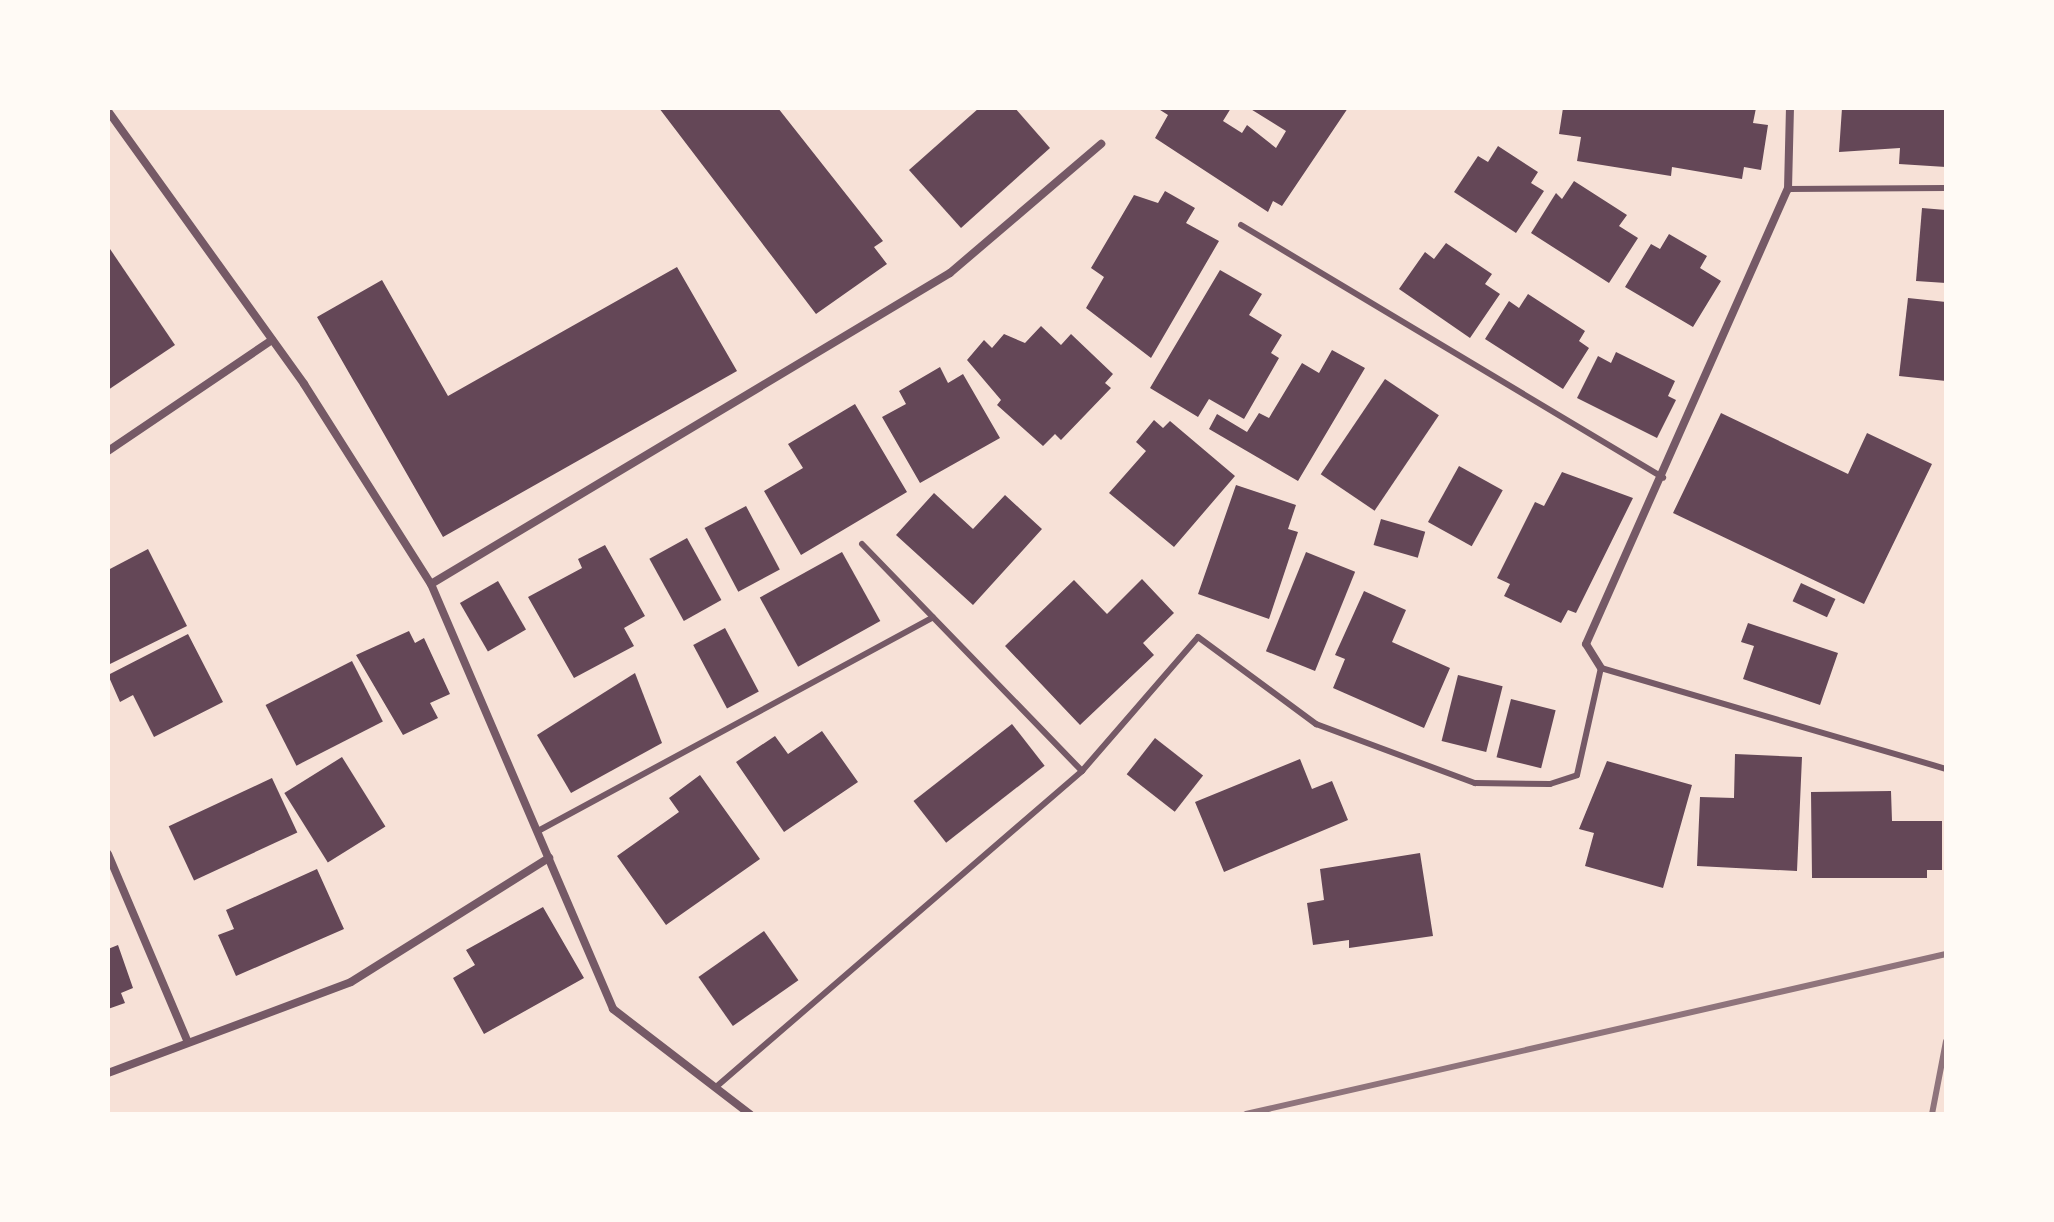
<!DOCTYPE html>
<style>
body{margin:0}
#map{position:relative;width:2054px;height:1222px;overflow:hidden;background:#f7e1d7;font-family:Lora,serif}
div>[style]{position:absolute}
.building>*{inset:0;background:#644757;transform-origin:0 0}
.service>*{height:6px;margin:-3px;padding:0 3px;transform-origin:3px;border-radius:3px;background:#755966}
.minor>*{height:8px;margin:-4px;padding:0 4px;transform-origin:4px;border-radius:4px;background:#755966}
.rail>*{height:6px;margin:-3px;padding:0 3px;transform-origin:3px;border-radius:3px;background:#8f747c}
span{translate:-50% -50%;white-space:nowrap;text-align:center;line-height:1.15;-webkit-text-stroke:8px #fffaf5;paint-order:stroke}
.frame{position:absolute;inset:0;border:110px solid #fffaf5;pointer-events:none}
</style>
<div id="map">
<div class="building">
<i style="clip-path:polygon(659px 108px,778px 108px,883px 241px,874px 247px,887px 264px,816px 314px)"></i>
<i style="clip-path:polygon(979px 108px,1015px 108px,1050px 148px,961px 228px,909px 170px)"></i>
<i style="clip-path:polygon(1157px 108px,1231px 108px,1223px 121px,1242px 133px,1247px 125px,1276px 148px,1286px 131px,1249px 108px,1348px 108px,1282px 206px,1273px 201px,1268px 212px,1155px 138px,1168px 115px)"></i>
<i style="clip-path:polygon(1563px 108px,1756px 108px,1753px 123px,1768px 125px,1761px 170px,1744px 167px,1742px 179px,1672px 167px,1671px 176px,1577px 161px,1581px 137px,1559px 134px)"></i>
<i style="clip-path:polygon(1842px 108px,1946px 108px,1946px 167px,1899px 164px,1900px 148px,1839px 152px)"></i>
<i style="clip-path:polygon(1498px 146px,1538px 172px,1531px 183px,1544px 191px,1516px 233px,1454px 192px,1478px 156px,1488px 162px)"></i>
<i style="clip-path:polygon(1574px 181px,1627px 215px,1619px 226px,1638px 238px,1609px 283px,1531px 233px,1556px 193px,1562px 199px)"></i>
<i style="clip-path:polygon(1165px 191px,1195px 208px,1186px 223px,1219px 241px,1151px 358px,1086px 308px,1104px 277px,1091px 268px,1134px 195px,1158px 203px)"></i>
<i style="clip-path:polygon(1922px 208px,1946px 210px,1946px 283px,1916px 281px)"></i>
<i style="clip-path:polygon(1669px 234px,1707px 256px,1700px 268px,1721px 281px,1693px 327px,1625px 287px,1651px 244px,1660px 249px)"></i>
<i style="clip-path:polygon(1446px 243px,1492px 274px,1485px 284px,1500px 294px,1470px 338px,1399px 289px,1425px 252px,1434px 259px)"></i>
<i style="clip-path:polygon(108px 246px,175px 345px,108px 390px)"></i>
<i style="clip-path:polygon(677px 267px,737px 371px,443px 537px,317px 317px,382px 280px,448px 396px)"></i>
<i style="clip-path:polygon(1220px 270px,1262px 294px,1249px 315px,1282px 335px,1271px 353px,1279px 358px,1244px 419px,1209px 399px,1198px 417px,1150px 388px)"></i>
<i style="clip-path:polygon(1528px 294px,1585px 331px,1579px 341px,1589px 348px,1563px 389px,1485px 339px,1509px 301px,1519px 308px)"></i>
<i style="clip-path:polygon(1908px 298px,1946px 302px,1946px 381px,1899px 376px)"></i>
<i style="clip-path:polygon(1041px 326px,1061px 345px,1071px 334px,1113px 374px,1105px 383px,1111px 388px,1061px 440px,1055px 434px,1043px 446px,997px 405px,1001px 400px,967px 360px,984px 340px,992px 348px,1004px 334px,1025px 343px)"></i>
<i style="clip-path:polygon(1332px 350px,1365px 368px,1298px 481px,1209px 429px,1217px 414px,1247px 432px,1259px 413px,1269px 418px,1302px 363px,1319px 373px)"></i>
<i style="clip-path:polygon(1616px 352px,1675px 381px,1668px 396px,1676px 400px,1657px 438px,1577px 398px,1598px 356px,1611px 363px)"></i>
<i style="clip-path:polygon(940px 367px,948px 383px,963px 374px,1000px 438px,920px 483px,882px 417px,906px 404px,899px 391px)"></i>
<i style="left:1385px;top:379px;width:65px;height:115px;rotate:34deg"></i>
<i style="clip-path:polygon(855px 404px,907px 492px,801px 555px,764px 491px,803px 468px,788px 444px)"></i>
<i style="clip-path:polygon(1721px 413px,1848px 474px,1867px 433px,1932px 464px,1864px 604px,1673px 513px)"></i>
<i style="clip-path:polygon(1154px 420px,1163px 428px,1170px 421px,1235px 476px,1174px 547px,1109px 493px,1146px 451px,1136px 442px)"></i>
<i style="left:1459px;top:466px;width:50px;height:64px;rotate:29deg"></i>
<i style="clip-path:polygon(1562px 472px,1633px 498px,1576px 613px,1568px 610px,1561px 623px,1504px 596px,1510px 584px,1497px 578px,1535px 502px,1544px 506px)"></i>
<i style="clip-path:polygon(1236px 485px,1296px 505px,1288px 529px,1298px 532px,1269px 619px,1198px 594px)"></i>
<i style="clip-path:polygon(934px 493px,973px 529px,1005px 495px,1042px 529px,973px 605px,896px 535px)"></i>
<i style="left:746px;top:506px;width:72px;height:47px;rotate:62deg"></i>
<i style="left:1381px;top:519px;width:46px;height:27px;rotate:16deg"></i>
<i style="left:687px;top:538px;width:71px;height:43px;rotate:61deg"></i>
<i style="clip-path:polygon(605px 545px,645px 616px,624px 628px,634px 646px,574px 678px,528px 597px,582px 568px,578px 559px)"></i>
<i style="clip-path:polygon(148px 549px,187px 626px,108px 665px,108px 570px)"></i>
<i style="left:842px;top:552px;width:79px;height:94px;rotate:61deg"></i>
<i style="left:1306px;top:552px;width:53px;height:107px;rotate:22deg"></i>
<i style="clip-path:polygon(1142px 579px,1174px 613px,1143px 643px,1154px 655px,1080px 725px,1005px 646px,1074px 580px,1107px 614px)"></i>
<i style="left:498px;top:581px;width:56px;height:44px;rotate:60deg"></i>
<i style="left:1801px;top:583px;width:38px;height:20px;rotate:25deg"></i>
<i style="clip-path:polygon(1364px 591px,1406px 610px,1392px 642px,1450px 668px,1424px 728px,1333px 688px,1345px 659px,1335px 655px)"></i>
<i style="clip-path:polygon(1748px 623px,1838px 653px,1820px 705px,1743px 679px,1754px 646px,1741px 642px)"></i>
<i style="left:725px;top:628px;width:72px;height:36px;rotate:62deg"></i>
<i style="clip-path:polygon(409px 631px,415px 643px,424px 638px,450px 694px,430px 703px,438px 718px,403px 735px,356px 655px)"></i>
<i style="clip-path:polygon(188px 634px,223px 702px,154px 737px,133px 695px,120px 702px,108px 675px)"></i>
<i style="left:352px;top:661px;width:68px;height:97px;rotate:63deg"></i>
<i style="clip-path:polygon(635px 673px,662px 743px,571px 793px,537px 735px)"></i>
<i style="left:1458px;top:675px;width:46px;height:68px;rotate:14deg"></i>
<i style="left:1511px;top:699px;width:46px;height:60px;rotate:14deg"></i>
<i style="left:1012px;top:724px;width:53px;height:125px;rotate:52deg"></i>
<i style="clip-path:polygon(822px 731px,858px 782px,784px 832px,736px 762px,775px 736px,788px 754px)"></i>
<i style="left:1155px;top:738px;width:61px;height:46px;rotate:38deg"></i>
<i style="clip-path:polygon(1735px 754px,1802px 757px,1797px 871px,1697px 866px,1700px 797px,1734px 798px)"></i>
<i style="left:342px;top:757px;width:82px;height:68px;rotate:58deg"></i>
<i style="clip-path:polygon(1300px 759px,1312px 789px,1332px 781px,1348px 820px,1224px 872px,1195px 802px)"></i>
<i style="clip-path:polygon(1607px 761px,1692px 785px,1663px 888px,1585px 866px,1594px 833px,1579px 829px)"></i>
<i style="clip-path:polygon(700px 775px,760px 859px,666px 925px,617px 856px,679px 812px,669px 798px)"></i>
<i style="left:272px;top:778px;width:60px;height:114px;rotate:65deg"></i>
<i style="clip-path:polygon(1891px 791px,1892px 821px,1942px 821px,1942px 870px,1927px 870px,1927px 878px,1812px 878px,1811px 792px)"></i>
<i style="clip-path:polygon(1420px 853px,1433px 936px,1349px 948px,1349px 940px,1313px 945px,1307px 903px,1324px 900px,1320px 869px)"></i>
<i style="clip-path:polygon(317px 869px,344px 929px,236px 976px,218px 935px,234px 929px,226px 910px)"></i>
<i style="clip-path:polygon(543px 907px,584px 978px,484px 1034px,453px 978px,475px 965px,466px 950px)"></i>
<i style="left:764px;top:931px;width:60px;height:80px;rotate:55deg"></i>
<i style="clip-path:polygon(118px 945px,133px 988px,121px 993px,125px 1003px,108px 1009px,108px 949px)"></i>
</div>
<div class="service">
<i style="left:1788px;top:189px;width:158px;rotate:-0.4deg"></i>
<i style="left:1241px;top:225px;width:492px;rotate:30.9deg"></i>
<i style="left:862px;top:544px;width:316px;rotate:45.9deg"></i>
<i style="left:538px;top:831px;width:449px;rotate:-28.4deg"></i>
<i style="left:716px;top:1087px;width:484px;rotate:-40.8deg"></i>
<i style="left:1082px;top:771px;width:177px;rotate:-49.1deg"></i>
<i style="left:1198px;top:637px;width:147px;rotate:36.4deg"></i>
<i style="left:1316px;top:724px;width:170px;rotate:20.4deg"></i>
<i style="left:1475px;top:783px;width:75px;rotate:0.8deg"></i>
<i style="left:1550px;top:784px;width:28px;rotate:-18deg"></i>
<i style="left:1577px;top:775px;width:110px;rotate:-77.4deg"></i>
<i style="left:1601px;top:668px;width:359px;rotate:16.3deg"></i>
</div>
<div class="minor">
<i style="left:108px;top:111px;width:336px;rotate:54.3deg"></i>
<i style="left:304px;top:384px;width:237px;rotate:57.6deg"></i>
<i style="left:431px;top:584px;width:462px;rotate:66.8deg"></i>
<i style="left:613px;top:1009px;width:173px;rotate:37.5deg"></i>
<i style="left:108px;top:451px;width:198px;rotate:-34.1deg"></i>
<i style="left:431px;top:584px;width:605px;rotate:-30.93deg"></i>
<i style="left:950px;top:273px;width:199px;rotate:-40.5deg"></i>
<i style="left:1601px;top:668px;width:28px;rotate:-122deg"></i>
<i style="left:1586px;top:644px;width:498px;rotate:-66.1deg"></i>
<i style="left:1788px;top:189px;width:81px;rotate:-88.6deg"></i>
<i style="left:108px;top:854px;width:202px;rotate:67deg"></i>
<i style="left:108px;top:1073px;width:259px;rotate:-20.5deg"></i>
<i style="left:351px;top:982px;width:234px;rotate:-32.1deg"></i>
</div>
<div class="rail">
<i style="left:1246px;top:1114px;width:718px;rotate:-12.88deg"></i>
<i style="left:1932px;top:1114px;width:74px;rotate:-79.1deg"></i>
</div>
<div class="frame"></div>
</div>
